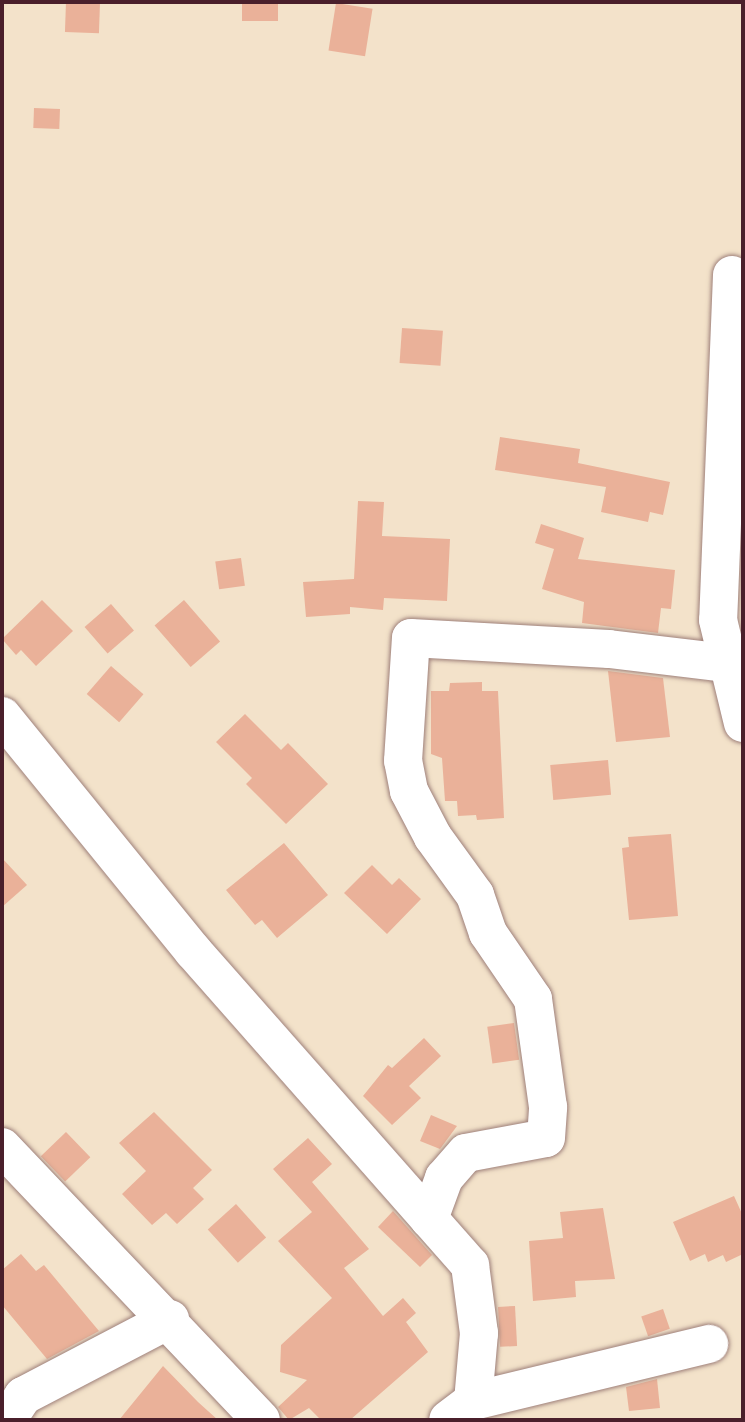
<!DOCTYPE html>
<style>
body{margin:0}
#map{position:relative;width:745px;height:1422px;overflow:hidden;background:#f3e2ca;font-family:Mali,sans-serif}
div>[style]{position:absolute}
.building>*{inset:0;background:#eab199;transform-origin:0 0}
.roads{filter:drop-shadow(0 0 2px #9e807a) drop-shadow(0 0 2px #9e807a)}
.minor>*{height:38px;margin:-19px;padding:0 19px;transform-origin:19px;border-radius:19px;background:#fff}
span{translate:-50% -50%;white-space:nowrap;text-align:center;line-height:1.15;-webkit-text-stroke:8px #f6f6f2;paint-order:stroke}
.frame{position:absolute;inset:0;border:4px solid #4a1f2b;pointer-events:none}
</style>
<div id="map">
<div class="building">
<i style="left:66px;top:2px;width:34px;height:30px;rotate:2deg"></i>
<i style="left:242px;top:2px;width:36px;height:19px"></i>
<i style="left:336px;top:3px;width:37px;height:48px;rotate:9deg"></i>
<i style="left:34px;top:108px;width:26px;height:20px;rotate:2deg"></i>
<i style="left:402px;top:328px;width:41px;height:35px;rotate:4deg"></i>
<i style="clip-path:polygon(500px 437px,580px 449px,578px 463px,670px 482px,663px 515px,650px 512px,648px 522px,601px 512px,606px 487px,495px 470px)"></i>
<i style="clip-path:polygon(358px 501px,384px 502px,382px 536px,450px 539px,447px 601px,384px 598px,383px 610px,350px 607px,350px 614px,306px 617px,303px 582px,354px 579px)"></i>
<i style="clip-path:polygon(541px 524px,584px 538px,578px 559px,675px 570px,671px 609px,661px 608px,658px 633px,582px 623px,584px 602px,542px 589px,554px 549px,535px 543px)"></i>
<i style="left:241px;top:558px;width:28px;height:26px;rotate:82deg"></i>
<i style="clip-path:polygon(42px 600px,73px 631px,36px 666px,21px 650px,16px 655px,2px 639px)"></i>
<i style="left:184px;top:600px;width:55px;height:39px;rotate:49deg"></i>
<i style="left:111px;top:604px;width:35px;height:35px;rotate:49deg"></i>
<i style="left:111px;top:666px;width:43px;height:37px;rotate:41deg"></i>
<i style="clip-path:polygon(608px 671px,663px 678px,670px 737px,616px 742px)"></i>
<i style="clip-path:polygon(482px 682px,482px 691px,498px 691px,504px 818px,477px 820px,476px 815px,458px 816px,457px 801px,445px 801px,442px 758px,431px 754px,431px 691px,449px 691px,450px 683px)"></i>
<i style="clip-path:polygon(245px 714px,281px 750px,288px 743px,328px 784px,286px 824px,246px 784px,252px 778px,216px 742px)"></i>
<i style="left:608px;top:760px;width:35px;height:58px;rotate:85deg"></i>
<i style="clip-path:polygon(671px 834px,678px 916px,629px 920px,622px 848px,629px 847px,628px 837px)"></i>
<i style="clip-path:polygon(284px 843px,328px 895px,277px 938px,262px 920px,255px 925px,226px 890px)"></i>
<i style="clip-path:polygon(2px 858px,27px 885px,2px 907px)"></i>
<i style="clip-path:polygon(372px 865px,392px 885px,399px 878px,421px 899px,387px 934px,344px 893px)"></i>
<i style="left:514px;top:1023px;width:37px;height:27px;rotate:82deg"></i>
<i style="clip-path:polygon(424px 1038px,441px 1056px,409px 1086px,421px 1098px,392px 1125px,363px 1096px,388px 1065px,392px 1068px)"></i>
<i style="clip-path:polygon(154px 1112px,212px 1170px,193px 1188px,204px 1199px,177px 1224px,166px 1213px,152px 1225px,122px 1194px,146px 1171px,119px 1143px)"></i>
<i style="clip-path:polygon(431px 1115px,457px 1126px,440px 1149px,420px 1141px)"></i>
<i style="left:66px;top:1132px;width:35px;height:35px;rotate:46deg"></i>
<i style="clip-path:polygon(308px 1138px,332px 1164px,312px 1182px,369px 1249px,344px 1268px,383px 1316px,403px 1298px,416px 1313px,406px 1322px,428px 1352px,350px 1420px,321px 1420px,309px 1408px,289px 1420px,278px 1407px,307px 1380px,280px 1372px,281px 1345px,332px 1298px,278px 1241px,312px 1212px,273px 1169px)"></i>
<i style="clip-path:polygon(734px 1196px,743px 1216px,743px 1254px,726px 1262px,723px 1255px,708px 1262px,705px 1254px,690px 1261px,673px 1222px)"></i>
<i style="left:236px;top:1204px;width:45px;height:38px;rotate:48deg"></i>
<i style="clip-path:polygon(603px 1208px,615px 1279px,575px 1281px,576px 1297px,533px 1301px,529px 1241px,563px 1238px,560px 1212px)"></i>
<i style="clip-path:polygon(393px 1211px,432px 1255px,420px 1267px,378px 1227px)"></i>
<i style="clip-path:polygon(21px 1254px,36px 1271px,44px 1265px,99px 1331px,47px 1359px,2px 1305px,2px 1270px)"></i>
<i style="left:515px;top:1306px;width:40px;height:17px;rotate:87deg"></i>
<i style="left:663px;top:1309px;width:21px;height:23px;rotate:71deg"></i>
<i style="clip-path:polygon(163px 1366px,198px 1402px,218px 1420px,119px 1420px)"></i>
<i style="clip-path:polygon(657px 1379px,660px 1408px,629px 1411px,626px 1387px)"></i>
</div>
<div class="roads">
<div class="minor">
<i style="left:732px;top:275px;width:345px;rotate:92.3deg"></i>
<i style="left:718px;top:620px;width:106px;rotate:76.4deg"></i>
<i style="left:2px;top:716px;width:303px;rotate:50.9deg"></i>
<i style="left:193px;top:951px;width:419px;rotate:48.6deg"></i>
<i style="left:470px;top:1265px;width:69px;rotate:82.5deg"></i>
<i style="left:479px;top:1333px;width:68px;rotate:95deg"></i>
<i style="left:473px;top:1401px;width:31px;rotate:143deg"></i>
<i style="left:2px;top:1147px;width:376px;rotate:46.5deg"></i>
<i style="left:429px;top:1219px;width:44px;rotate:-69.9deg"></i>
<i style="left:444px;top:1178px;width:33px;rotate:-49deg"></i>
<i style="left:466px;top:1153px;width:81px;rotate:-10.6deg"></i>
<i style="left:546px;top:1138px;width:31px;rotate:-86deg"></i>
<i style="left:548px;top:1107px;width:109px;rotate:-97.9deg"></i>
<i style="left:533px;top:999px;width:80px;rotate:-124.3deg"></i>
<i style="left:488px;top:933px;width:40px;rotate:-108.9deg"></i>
<i style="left:475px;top:895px;width:72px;rotate:-125.9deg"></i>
<i style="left:433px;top:837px;width:52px;rotate:-117.6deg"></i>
<i style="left:409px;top:791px;width:31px;rotate:-101deg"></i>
<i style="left:403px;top:761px;width:123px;rotate:-86.3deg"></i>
<i style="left:411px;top:638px;width:198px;rotate:3.2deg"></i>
<i style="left:609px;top:649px;width:119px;rotate:6.8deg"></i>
<i style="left:473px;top:1401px;width:243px;rotate:-13.6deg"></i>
<i style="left:7px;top:1420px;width:29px;rotate:-56deg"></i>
<i style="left:23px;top:1396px;width:166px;rotate:-27.6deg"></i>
</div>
</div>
<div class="frame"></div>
</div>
